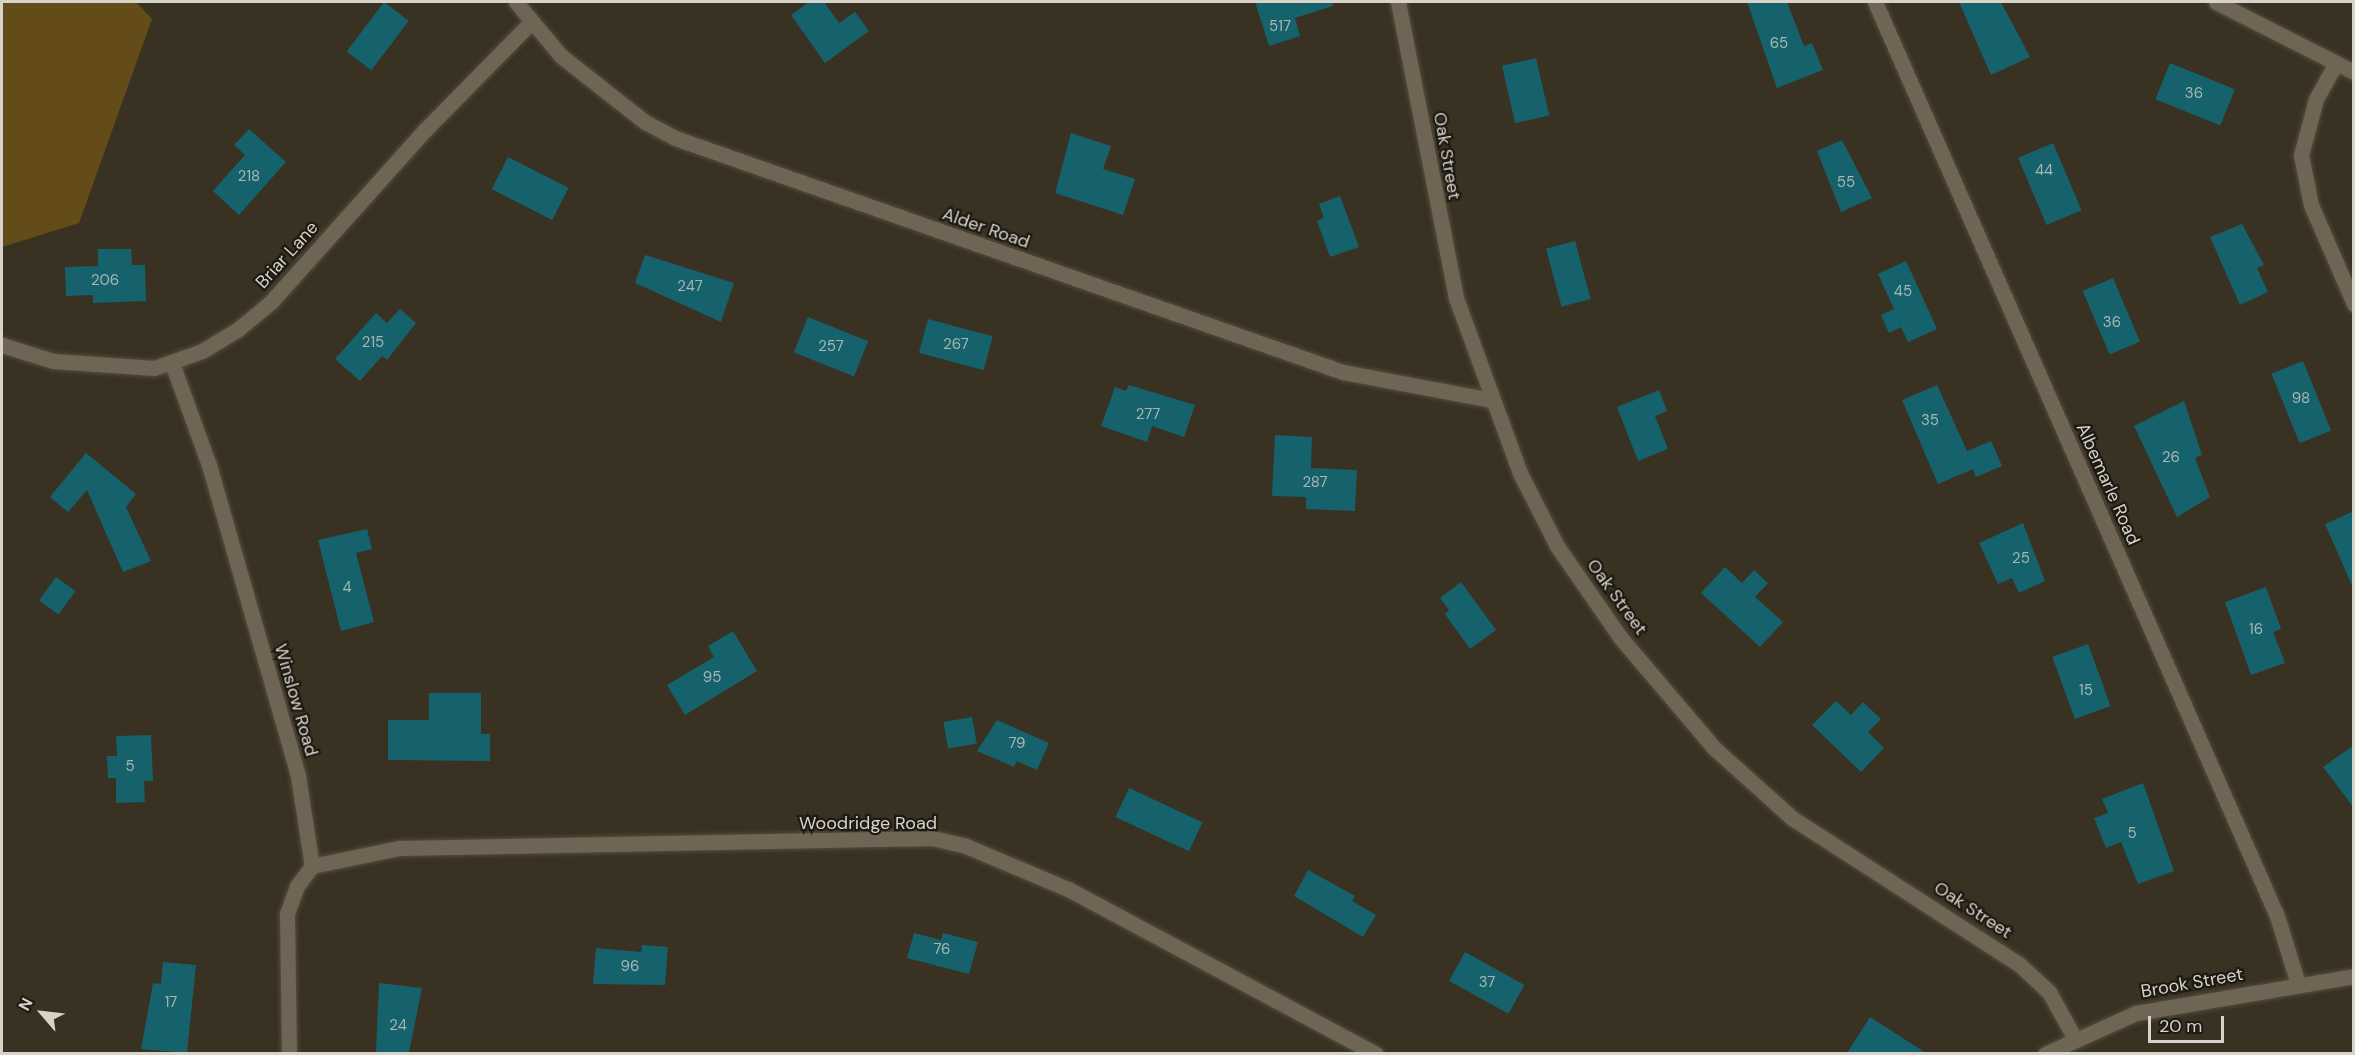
<!DOCTYPE html>
<style>
body{margin:0}
#map{position:relative;width:2355px;height:1055px;overflow:hidden;background:#393122;font-family:"DM Sans",sans-serif}
div>[style]{position:absolute}
.green>*{inset:0;background:#634c1a}
.building>*{inset:0;background:#15626d;transform-origin:0 0}
.roads{filter:drop-shadow(0 0 2px #544d3f) drop-shadow(0 0 2px #544d3f)}
.minor>*{height:15px;margin:-7.5px;padding:0 7.5px;transform-origin:7.5px;border-radius:7.5px;background:#6e6554}
span{translate:-50% -50%;white-space:nowrap;text-align:center;line-height:1.15;-webkit-text-stroke:4.5px #1d1913;paint-order:stroke}
.number-label{font-size:15px;color:#a7b7b2}
.number-label span{-webkit-text-stroke-width:0}
.street-label{font-size:18px;color:#d8d3c9}
.frame{position:absolute;inset:0;border:3px solid #d8d3c9;pointer-events:none}
.north{position:absolute;left:12px;top:983px;width:60px;height:60px;-webkit-text-stroke:4px #1d1913;paint-order:stroke;rotate:298deg;font-size:16px;font-weight:700;line-height:24px;text-align:center;color:#d8d3c9}
.north::after{content:'';display:block;margin:auto;width:21px;height:27px;background:#d8d3c9;clip-path:polygon(50% 0,100% 100%,50% 72%,0 100%)}
.scale{position:absolute;left:2148px;top:1016px;width:76px;height:27px;box-sizing:border-box;border:3px solid #d8d3c9;border-top:0;padding-left:8px;font-size:18px;line-height:21px;white-space:nowrap;color:#d8d3c9;-webkit-text-stroke:4px #1d1913;paint-order:stroke}
</style>
<div id="map">
<div class="green">
<i style="clip-path:polygon(2px 2px,136px 2px,152px 19px,79px 223px,2px 247px)"></i>
</div>
<div class="building">
<i style="left:384px;top:2px;width:31px;height:62px;rotate:37deg"></i>
<i style="clip-path:polygon(809px 2px,824px 2px,839px 23px,855px 12px,869px 31px,825px 63px,791px 15px)"></i>
<i style="clip-path:polygon(1255px 2px,1332px 2px,1333px 6px,1295px 18px,1300px 36px,1269px 46px)"></i>
<i style="clip-path:polygon(1747px 2px,1787px 2px,1804px 46px,1812px 43px,1823px 70px,1777px 88px)"></i>
<i style="clip-path:polygon(1959px 2px,2001px 2px,2030px 57px,1991px 75px)"></i>
<i style="left:1536px;top:58px;width:59px;height:35px;rotate:77deg"></i>
<i style="left:2170px;top:63px;width:70px;height:39px;rotate:22deg"></i>
<i style="clip-path:polygon(249px 129px,286px 162px,239px 215px,213px 191px,245px 155px,234px 145px)"></i>
<i style="clip-path:polygon(1071px 133px,1111px 146px,1103px 169px,1135px 179px,1123px 215px,1055px 193px)"></i>
<i style="clip-path:polygon(1842px 140px,1872px 198px,1841px 212px,1817px 151px)"></i>
<i style="left:2053px;top:143px;width:73px;height:38px;rotate:67deg"></i>
<i style="left:508px;top:157px;width:68px;height:36px;rotate:27deg"></i>
<i style="clip-path:polygon(1340px 196px,1359px 247px,1330px 257px,1317px 221px,1324px 218px,1319px 204px)"></i>
<i style="clip-path:polygon(2242px 224px,2264px 265px,2257px 268px,2268px 292px,2240px 305px,2210px 237px)"></i>
<i style="left:1575px;top:241px;width:60px;height:30px;rotate:75deg"></i>
<i style="clip-path:polygon(98px 249px,131px 249px,132px 265px,145px 265px,146px 301px,93px 303px,93px 295px,66px 296px,65px 267px,98px 266px)"></i>
<i style="clip-path:polygon(645px 255px,734px 283px,721px 322px,635px 283px)"></i>
<i style="clip-path:polygon(1906px 261px,1937px 329px,1908px 342px,1901px 327px,1889px 333px,1881px 315px,1894px 309px,1878px 274px)"></i>
<i style="left:2113px;top:278px;width:69px;height:33px;rotate:67deg"></i>
<i style="clip-path:polygon(400px 309px,416px 323px,387px 360px,382px 356px,360px 381px,335px 359px,376px 313px,387px 323px)"></i>
<i style="left:808px;top:317px;width:65px;height:38px;rotate:22deg"></i>
<i style="left:928px;top:319px;width:67px;height:35px;rotate:15deg"></i>
<i style="left:2303px;top:361px;width:75px;height:34px;rotate:68deg"></i>
<i style="clip-path:polygon(1129px 385px,1195px 405px,1184px 437px,1152px 426px,1147px 442px,1101px 426px,1115px 387px,1126px 391px)"></i>
<i style="clip-path:polygon(1937px 385px,1967px 451px,1991px 441px,2002px 466px,1976px 477px,1973px 469px,1938px 484px,1902px 400px)"></i>
<i style="clip-path:polygon(1659px 390px,1667px 411px,1655px 416px,1668px 449px,1638px 461px,1617px 407px)"></i>
<i style="clip-path:polygon(2184px 401px,2202px 455px,2195px 458px,2210px 497px,2177px 517px,2134px 426px)"></i>
<i style="clip-path:polygon(1275px 435px,1312px 437px,1311px 468px,1357px 470px,1355px 511px,1306px 509px,1306px 497px,1272px 496px)"></i>
<i style="clip-path:polygon(86px 453px,136px 494px,126px 507px,151px 561px,123px 572px,87px 490px,68px 512px,50px 497px)"></i>
<i style="clip-path:polygon(2354px 511px,2354px 590px,2325px 524px)"></i>
<i style="clip-path:polygon(2023px 523px,2045px 581px,2019px 593px,2012px 578px,1998px 584px,1979px 543px)"></i>
<i style="clip-path:polygon(367px 529px,372px 549px,356px 553px,374px 622px,341px 631px,318px 540px)"></i>
<i style="clip-path:polygon(1725px 567px,1742px 583px,1754px 570px,1768px 583px,1755px 597px,1783px 622px,1760px 647px,1701px 593px)"></i>
<i style="left:56px;top:577px;width:24px;height:29px;rotate:36deg"></i>
<i style="clip-path:polygon(1461px 582px,1496px 630px,1470px 649px,1445px 614px,1449px 610px,1440px 598px)"></i>
<i style="clip-path:polygon(2266px 587px,2281px 629px,2273px 632px,2285px 663px,2251px 675px,2225px 602px)"></i>
<i style="clip-path:polygon(733px 631px,757px 671px,685px 715px,667px 685px,714px 657px,708px 646px)"></i>
<i style="left:2088px;top:644px;width:66px;height:38px;rotate:70deg"></i>
<i style="clip-path:polygon(429px 693px,481px 693px,481px 734px,490px 734px,490px 761px,388px 760px,388px 720px,429px 720px)"></i>
<i style="clip-path:polygon(1836px 701px,1851px 715px,1863px 702px,1881px 719px,1868px 732px,1884px 748px,1861px 772px,1812px 725px)"></i>
<i style="left:972px;top:717px;width:27px;height:29px;rotate:80deg"></i>
<i style="clip-path:polygon(997px 720px,1049px 743px,1037px 770px,1017px 761px,1014px 767px,977px 751px)"></i>
<i style="clip-path:polygon(151px 735px,153px 781px,144px 781px,145px 802px,116px 803px,116px 778px,108px 778px,107px 756px,117px 756px,116px 736px)"></i>
<i style="clip-path:polygon(2354px 745px,2354px 808px,2323px 767px)"></i>
<i style="clip-path:polygon(2143px 783px,2174px 871px,2138px 884px,2121px 842px,2106px 848px,2094px 818px,2108px 813px,2102px 799px)"></i>
<i style="left:1129px;top:788px;width:81px;height:32px;rotate:25deg"></i>
<i style="clip-path:polygon(1308px 870px,1355px 896px,1352px 901px,1376px 915px,1363px 937px,1294px 896px)"></i>
<i style="clip-path:polygon(914px 933px,941px 940px,943px 933px,978px 942px,969px 974px,907px 958px)"></i>
<i style="clip-path:polygon(642px 945px,668px 947px,665px 985px,593px 984px,596px 948px,641px 952px)"></i>
<i style="left:1465px;top:952px;width:68px;height:33px;rotate:29deg"></i>
<i style="clip-path:polygon(163px 962px,196px 965px,187px 1053px,141px 1049px,153px 983px,161px 984px)"></i>
<i style="clip-path:polygon(379px 983px,422px 988px,409px 1053px,376px 1053px)"></i>
<i style="clip-path:polygon(1870px 1017px,1926px 1053px,1847px 1053px)"></i>
</div>
<div class="roads">
<div class="minor">
<i style="left:516px;top:2px;width:70px;rotate:50.2deg"></i>
<i style="left:561px;top:56px;width:107px;rotate:38.2deg"></i>
<i style="left:645px;top:122px;width:34px;rotate:28deg"></i>
<i style="left:675px;top:138px;width:708px;rotate:19.31deg"></i>
<i style="left:1343px;top:372px;width:151px;rotate:10.7deg"></i>
<i style="left:1398px;top:2px;width:302px;rotate:78.9deg"></i>
<i style="left:1456px;top:298px;width:186px;rotate:69.9deg"></i>
<i style="left:1520px;top:473px;width:82px;rotate:63.1deg"></i>
<i style="left:1557px;top:546px;width:111px;rotate:55.3deg"></i>
<i style="left:1620px;top:637px;width:145px;rotate:49.7deg"></i>
<i style="left:1714px;top:748px;width:105px;rotate:41.9deg"></i>
<i style="left:1792px;top:818px;width:271px;rotate:32.8deg"></i>
<i style="left:2020px;top:965px;width:40px;rotate:43deg"></i>
<i style="left:2049px;top:992px;width:51px;rotate:60.9deg"></i>
<i style="left:1875px;top:2px;width:998px;rotate:66.26deg"></i>
<i style="left:2277px;top:916px;width:71px;rotate:72.8deg"></i>
<i style="left:2216px;top:2px;width:155px;rotate:26.9deg"></i>
<i style="left:2336px;top:63px;width:41px;rotate:119.1deg"></i>
<i style="left:2316px;top:99px;width:58px;rotate:105deg"></i>
<i style="left:2301px;top:155px;width:51px;rotate:78.7deg"></i>
<i style="left:2311px;top:205px;width:108px;rotate:66.5deg"></i>
<i style="left:2px;top:345px;width:53px;rotate:17.4deg"></i>
<i style="left:53px;top:361px;width:101px;rotate:4deg"></i>
<i style="left:154px;top:368px;width:51px;rotate:-19.5deg"></i>
<i style="left:202px;top:351px;width:41px;rotate:-31deg"></i>
<i style="left:237px;top:330px;width:44px;rotate:-39.5deg"></i>
<i style="left:271px;top:302px;width:231px;rotate:-48.2deg"></i>
<i style="left:425px;top:130px;width:151px;rotate:-45.5deg"></i>
<i style="left:172px;top:363px;width:109px;rotate:70.1deg"></i>
<i style="left:209px;top:465px;width:323px;rotate:74deg"></i>
<i style="left:298px;top:776px;width:91px;rotate:81.2deg"></i>
<i style="left:312px;top:866px;width:25px;rotate:127deg"></i>
<i style="left:297px;top:886px;width:29px;rotate:110deg"></i>
<i style="left:287px;top:913px;width:141px;rotate:89.2deg"></i>
<i style="left:312px;top:866px;width:89px;rotate:-11.7deg"></i>
<i style="left:399px;top:848px;width:533px;rotate:-1.07deg"></i>
<i style="left:932px;top:838px;width:35px;rotate:13deg"></i>
<i style="left:966px;top:846px;width:111px;rotate:22.9deg"></i>
<i style="left:1068px;top:889px;width:349px;rotate:28.2deg"></i>
<i style="left:2045px;top:1054px;width:100px;rotate:-24.3deg"></i>
<i style="left:2136px;top:1013px;width:221px;rotate:-9.6deg"></i>
</div>
</div>
<div class="number-label">
<span style="left:1280px;top:27px">517</span>
<span style="left:1779px;top:44px">65</span>
<span style="left:2194px;top:94px">36</span>
<span style="left:2044px;top:171px">44</span>
<span style="left:249px;top:177px">218</span>
<span style="left:1846px;top:183px">55</span>
<span style="left:105px;top:281px">206</span>
<span style="left:690px;top:287px">247</span>
<span style="left:1903px;top:292px">45</span>
<span style="left:2112px;top:323px">36</span>
<span style="left:373px;top:343px">215</span>
<span style="left:956px;top:345px">267</span>
<span style="left:831px;top:347px">257</span>
<span style="left:2301px;top:399px">98</span>
<span style="left:1148px;top:415px">277</span>
<span style="left:1930px;top:421px">35</span>
<span style="left:2171px;top:458px">26</span>
<span style="left:1315px;top:483px">287</span>
<span style="left:2021px;top:559px">25</span>
<span style="left:347px;top:588px">4</span>
<span style="left:2256px;top:630px">16</span>
<span style="left:712px;top:678px">95</span>
<span style="left:2086px;top:691px">15</span>
<span style="left:1017px;top:744px">79</span>
<span style="left:130px;top:767px">5</span>
<span style="left:2132px;top:834px">5</span>
<span style="left:942px;top:950px">76</span>
<span style="left:630px;top:967px">96</span>
<span style="left:1487px;top:983px">37</span>
<span style="left:171px;top:1003px">17</span>
<span style="left:398px;top:1026px">24</span>
</div>
<div class="street-label">
<span style="left:1447px;top:156px;rotate:80deg">Oak Street</span>
<span style="left:986px;top:228px;rotate:19deg">Alder Road</span>
<span style="left:287px;top:255px;rotate:-48deg">Briar Lane</span>
<span style="left:2108px;top:484px;rotate:66deg">Albemarle Road</span>
<span style="left:1617px;top:597px;rotate:54deg">Oak Street</span>
<span style="left:296px;top:700px;rotate:74deg">Winslow Road</span>
<span style="left:868px;top:823px">Woodridge Road</span>
<span style="left:1973px;top:910px;rotate:33deg">Oak Street</span>
<span style="left:2192px;top:983px;rotate:-10deg">Brook Street</span>
</div>
<div class="frame"></div>
<div class="north">N</div>
<div class="scale">20 m</div>
</div>
